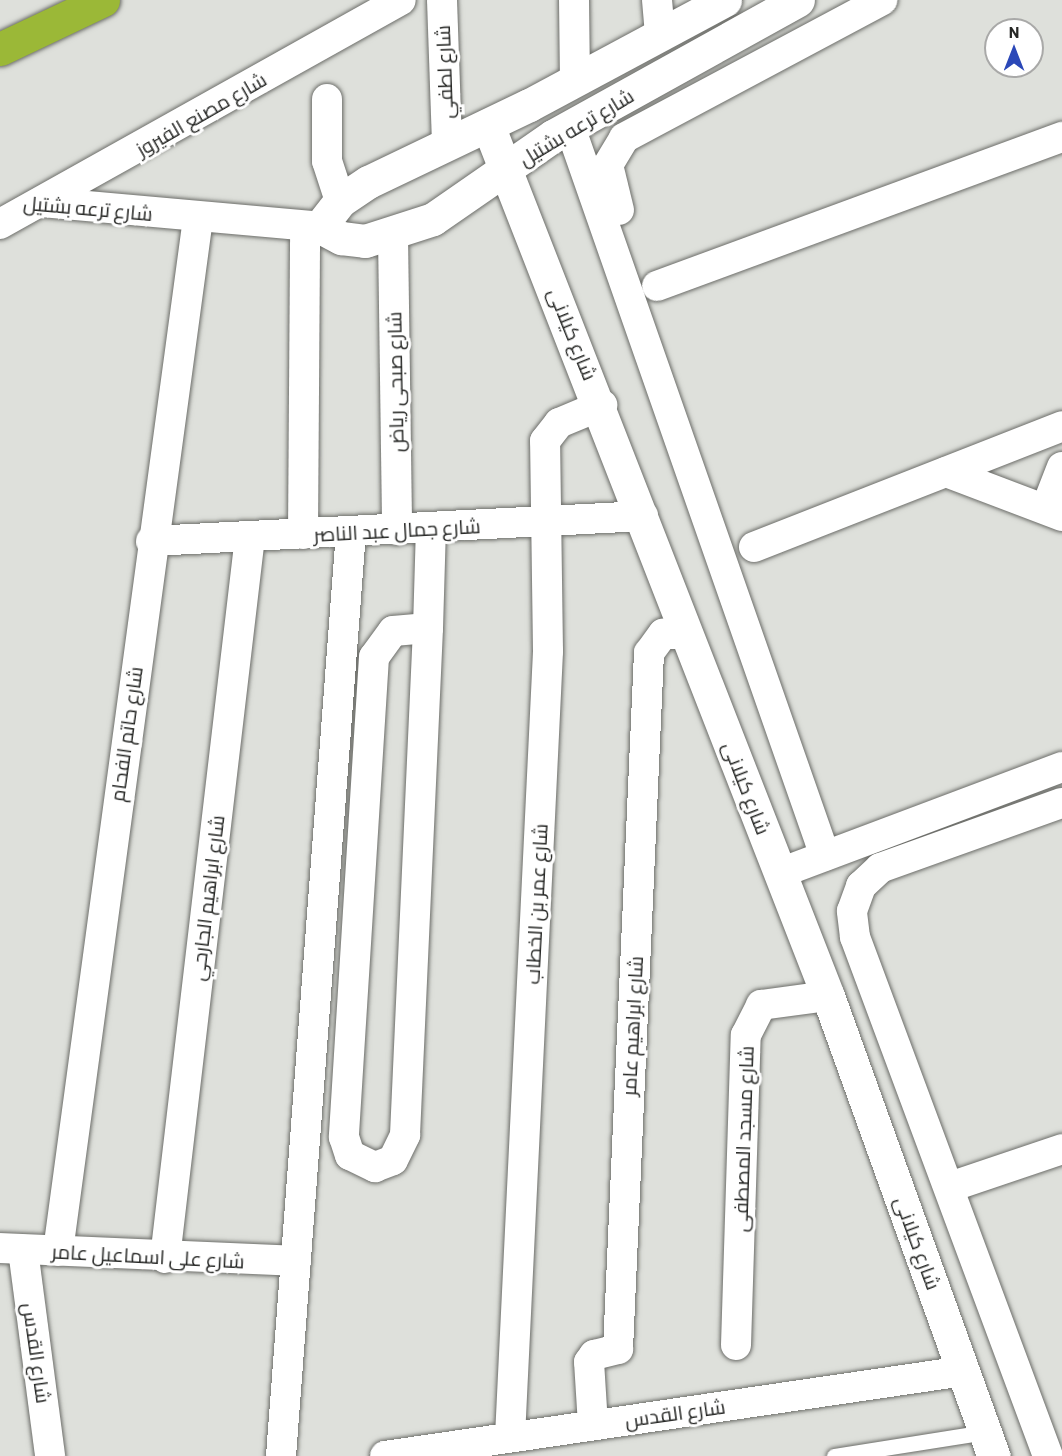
<!DOCTYPE html>
<meta charset="utf-8">
<style>
body{margin:0}
#map{position:relative;width:1062px;height:1456px;overflow:hidden;background:#dee0db;font-family:Barlow,Cairo,sans-serif}
div>[style]{position:absolute}
.roads{filter:drop-shadow(0 0 2px #6c6d69) drop-shadow(0 0 2px #6c6d69)}
.service>*{height:15px;margin:-7.5px;padding:0 7.5px;transform-origin:7.5px;border-radius:7.5px;background:#fff}
.minor>*{height:30px;margin:-15px;padding:0 15px;transform-origin:15px;border-radius:15px;background:#fff}
.tertiary>*{height:33px;margin:-16.5px;padding:0 16.5px;transform-origin:16.5px;border-radius:16.5px;background:#fff}
.motorway>*{height:33px;margin:-16.5px;padding:0 16.5px;transform-origin:16.5px;border-radius:16.5px;background:#9bb837}
span{translate:-50% -50%;white-space:nowrap;text-align:center;line-height:1.15;-webkit-text-stroke:6px #fff;paint-order:stroke}
.street-label{font-size:20px;color:#272826}
.north{position:absolute;left:984px;top:18px;width:60px;height:60px;box-sizing:border-box;background:#fff;border:2px solid #a9a9a8;border-radius:50%;rotate:0deg;font-size:16px;font-weight:700;line-height:24px;text-align:center;color:#272826}
.north::after{content:'';display:block;margin:auto;width:21px;height:27px;background:#2b48b8;clip-path:polygon(50% 0,100% 100%,50% 72%,0 100%)}
</style>
<div id="map">
<div class="roads">
<div class="service">
<i style="left:834px;top:1456px;width:154px;rotate:-9deg"></i>
</div>
<div class="minor">
<i style="left:442px;top:0;width:145px;rotate:88deg"></i>
<i style="left:574px;top:0;width:81px;rotate:89.3deg"></i>
<i style="left:657px;top:0;width:36px;rotate:85deg"></i>
<i style="left:327px;top:99px;width:62px;rotate:90deg"></i>
<i style="left:327px;top:161px;width:42px;rotate:72deg"></i>
<i style="left:570px;top:127px;width:772px;rotate:70.72deg"></i>
<i style="left:42px;top:202px;width:279px;rotate:5.1deg"></i>
<i style="left:619px;top:210px;width:46px;rotate:-103.7deg"></i>
<i style="left:608px;top:165px;width:31px;rotate:-59deg"></i>
<i style="left:624px;top:138px;width:293px;rotate:-28.1deg"></i>
<i style="left:0;top:224px;width:459px;rotate:-29.2deg"></i>
<i style="left:393px;top:235px;width:295px;rotate:89.2deg"></i>
<i style="left:657px;top:286px;width:432px;rotate:-20.2deg"></i>
<i style="left:946px;top:472px;width:124px;rotate:20.8deg"></i>
<i style="left:1046px;top:508px;width:44px;rotate:-68.7deg"></i>
<i style="left:303px;top:534px;width:308px;rotate:-89.6deg"></i>
<i style="left:151px;top:541px;width:493px;rotate:-2.9deg"></i>
<i style="left:754px;top:547px;width:331px;rotate:-21.4deg"></i>
<i style="left:428px;top:628px;width:35px;rotate:175deg"></i>
<i style="left:393px;top:631px;width:32px;rotate:126deg"></i>
<i style="left:374px;top:657px;width:481px;rotate:93.6deg"></i>
<i style="left:344px;top:1137px;width:19px;rotate:72deg"></i>
<i style="left:350px;top:1155px;width:28px;rotate:26deg"></i>
<i style="left:375px;top:1167px;width:19px;rotate:-21deg"></i>
<i style="left:393px;top:1160px;width:28px;rotate:-64deg"></i>
<i style="left:405px;top:1135px;width:508px;rotate:-87.4deg"></i>
<i style="left:428px;top:628px;width:100px;rotate:-88.3deg"></i>
<i style="left:780px;top:873px;width:301px;rotate:-20.6deg"></i>
<i style="left:950px;top:1187px;width:118px;rotate:-18.7deg"></i>
<i style="left:0;top:1248px;width:296px;rotate:2.5deg"></i>
<i style="left:23px;top:1250px;width:208px;rotate:82.5deg"></i>
<i style="left:58px;top:1251px;width:1042px;rotate:-82.28deg"></i>
<i style="left:165px;top:1258px;width:726px;rotate:-83.28deg"></i>
<i style="left:736px;top:1345px;width:310px;rotate:-88.2deg"></i>
<i style="left:746px;top:1035px;width:34px;rotate:-63deg"></i>
<i style="left:761px;top:1005px;width:68px;rotate:-7.7deg"></i>
<i style="left:593px;top:1425px;width:63px;rotate:-93.6deg"></i>
<i style="left:589px;top:1362px;width:9px;rotate:-54deg"></i>
<i style="left:594px;top:1355px;width:25px;rotate:-14deg"></i>
<i style="left:618px;top:1349px;width:697px;rotate:-87.45deg"></i>
<i style="left:649px;top:653px;width:24px;rotate:-54deg"></i>
<i style="left:663px;top:634px;width:24px"></i>
<i style="left:510px;top:1437px;width:787px;rotate:-87.23deg"></i>
<i style="left:548px;top:651px;width:210px;rotate:-90.8deg"></i>
<i style="left:545px;top:441px;width:23px;rotate:-52deg"></i>
<i style="left:559px;top:423px;width:47px;rotate:-22.7deg"></i>
<i style="left:281px;top:1456px;width:927px;rotate:-85.67deg"></i>
<i style="left:385px;top:1456px;width:585px;rotate:-8.35deg"></i>
<i style="left:1048px;top:1456px;width:554px;rotate:-110.4deg"></i>
<i style="left:855px;top:937px;width:26px;rotate:-97deg"></i>
<i style="left:852px;top:911px;width:27px;rotate:-70deg"></i>
<i style="left:861px;top:886px;width:26px;rotate:-43deg"></i>
<i style="left:880px;top:868px;width:193px;rotate:-19.7deg"></i>
</div>
<div class="tertiary">
<i style="left:725px;top:0;width:222px;rotate:151.8deg"></i>
<i style="left:529px;top:105px;width:178px;rotate:154.4deg"></i>
<i style="left:368px;top:182px;width:34px;rotate:146deg"></i>
<i style="left:340px;top:201px;width:33px;rotate:128deg"></i>
<i style="left:320px;top:227px;width:24px;rotate:28deg"></i>
<i style="left:341px;top:238px;width:24px;rotate:7deg"></i>
<i style="left:365px;top:241px;width:71px;rotate:-17.9deg"></i>
<i style="left:433px;top:219px;width:146px;rotate:-34.7deg"></i>
<i style="left:553px;top:136px;width:280px;rotate:-29deg"></i>
<i style="left:488px;top:125px;width:935px;rotate:68.68deg"></i>
<i style="left:828px;top:996px;width:489px;rotate:70.2deg"></i>
</div>
<div class="motorway">
<i style="left:0;top:49px;width:114px;rotate:-25.4deg"></i>
</div>
</div>
<div class="street-label">
<span style="left:444px;top:72px;rotate:-92deg">شارع لطفي</span>
<span style="left:201px;top:114px;rotate:-30deg">شارع مصنع الفيروز</span>
<span style="left:576px;top:127px;rotate:-31deg">شارع ترعه بشتيل</span>
<span style="left:88px;top:208px;rotate:5deg">شارع ترعه بشتيل</span>
<span style="left:573px;top:334px;rotate:68deg">شارع كيلانى</span>
<span style="left:395px;top:382px;rotate:-91deg">شارع صبحى رياض</span>
<span style="left:397px;top:530px;rotate:-3deg">شارع جمال عبد الناصر</span>
<span style="left:126px;top:734px;rotate:-82deg">شارع حاتم الفحام</span>
<span style="left:747px;top:788px;rotate:69deg">شارع كيلانى</span>
<span style="left:207px;top:898px;rotate:-83deg">شارع ابراهيم الجارحي</span>
<span style="left:536px;top:904px;rotate:-87deg">شارع عمر بن الخطاب</span>
<span style="left:632px;top:1026px;rotate:-87deg">شارع ابراهيم عامر</span>
<span style="left:743px;top:1139px;rotate:-88deg">شارع مسجد المصطفى</span>
<span style="left:918px;top:1243px;rotate:70deg">شارع كيلانى</span>
<span style="left:148px;top:1256px;rotate:3deg">شارع على اسماعيل عامر</span>
<span style="left:37px;top:1353px;rotate:82deg">شارع القدس</span>
<span style="left:675px;top:1413px;rotate:-8deg">شارع القدس</span>
</div>
<div class="north">N</div>
</div>
